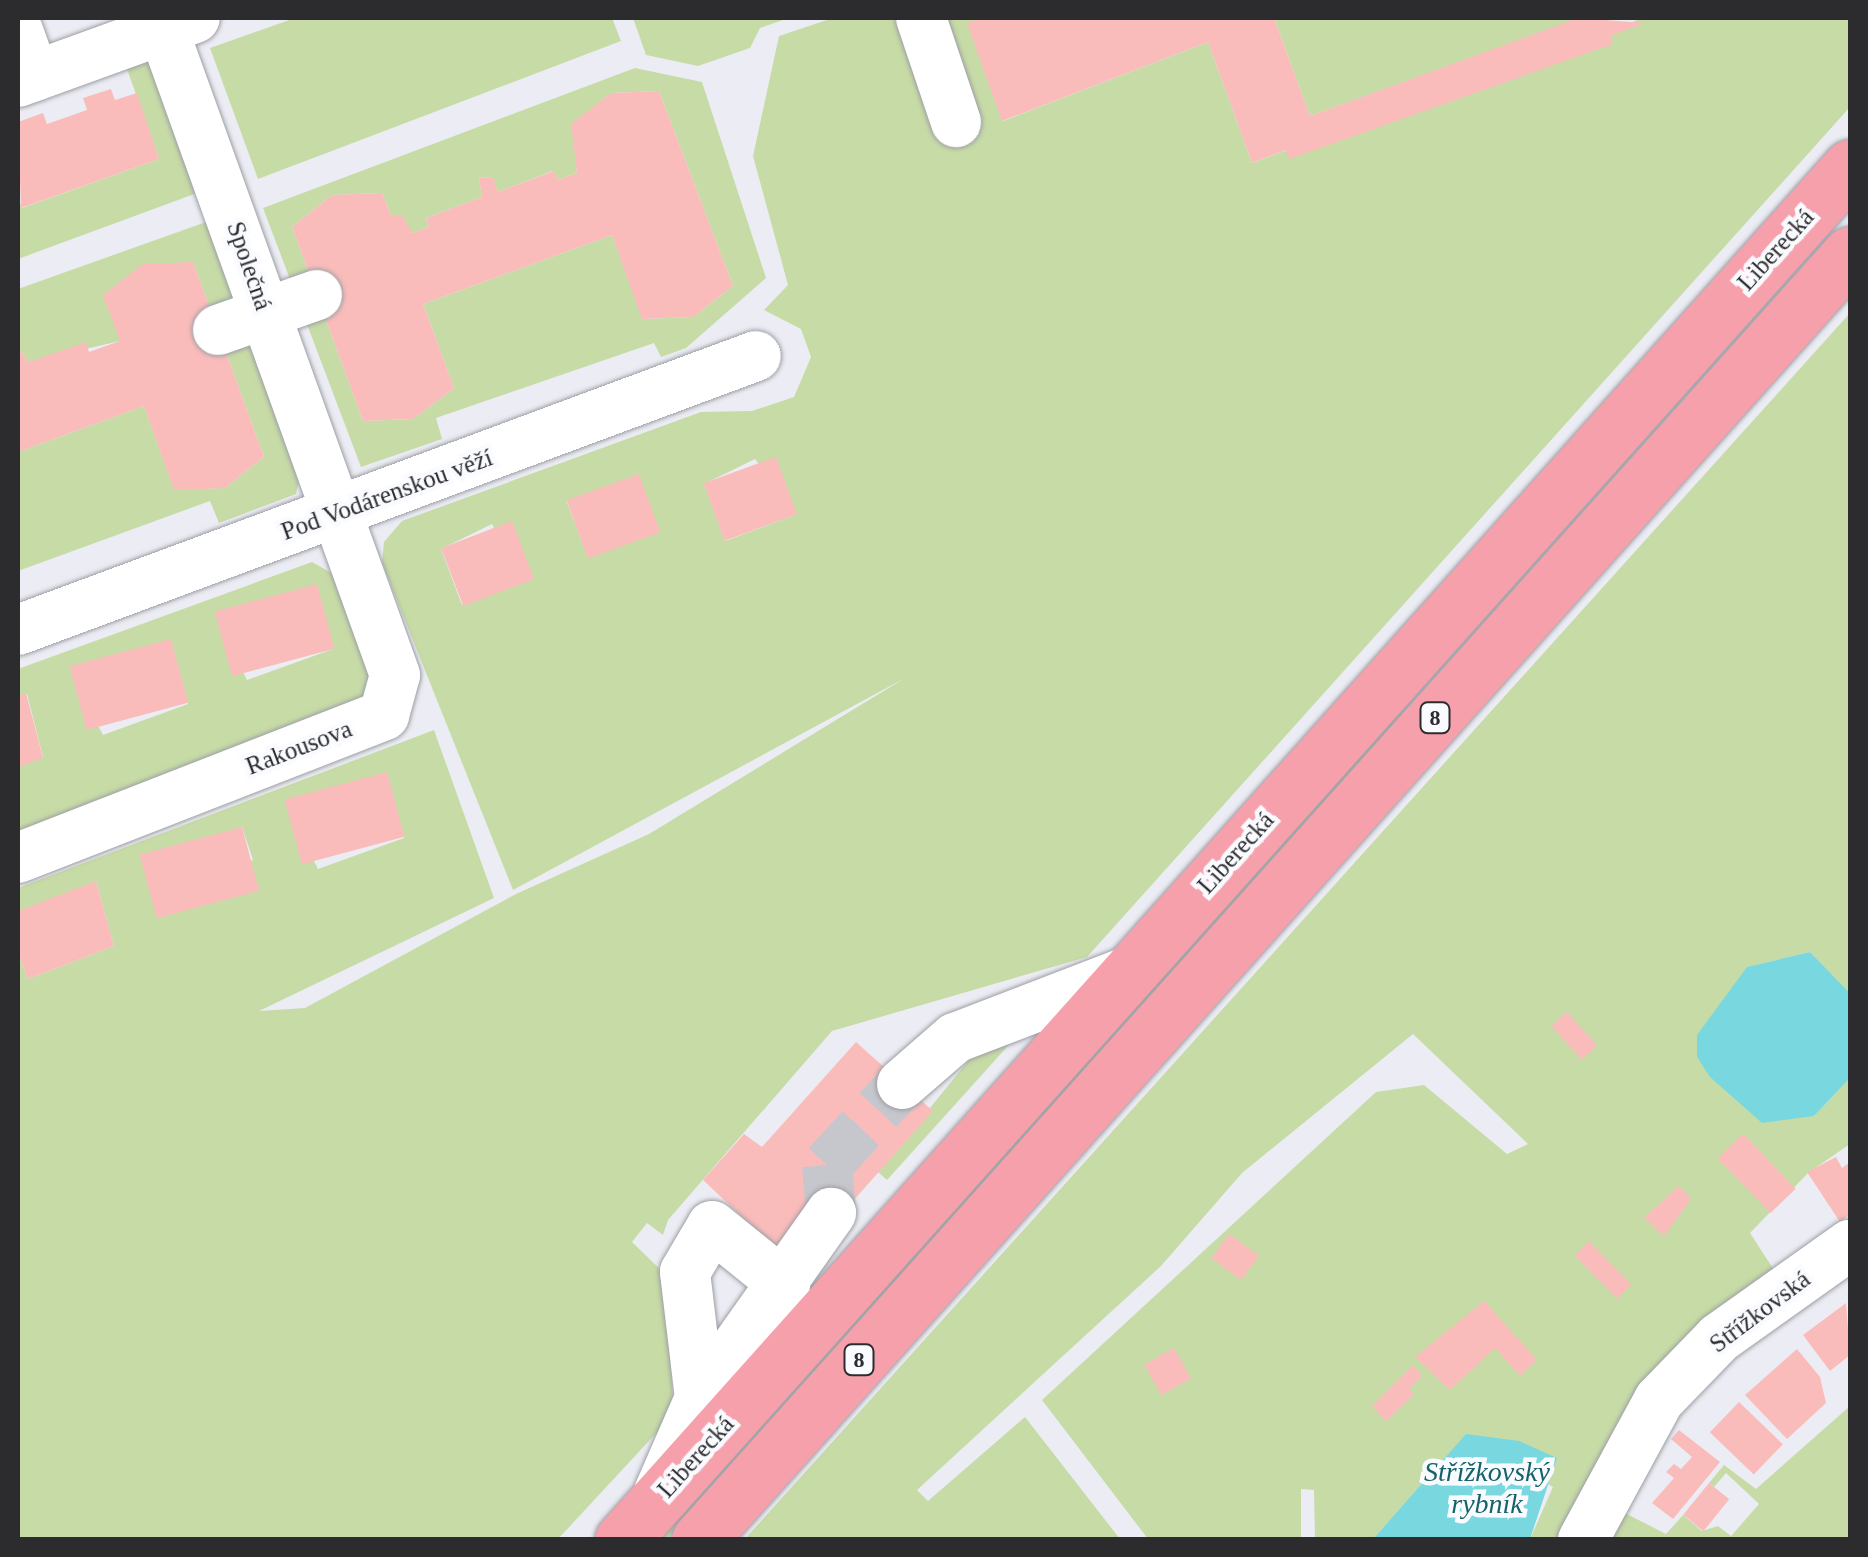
<!DOCTYPE html>
<meta charset="utf-8">
<style>
body{margin:0}
#map{position:relative;width:1868px;height:1557px;overflow:hidden;background:#ecedf4;font-family:Georgia,serif}
div>[style]{position:absolute}
.green>*{inset:0;background:#c7dba6}
.water>*{inset:0;background:#79d7e0}
.building>*{inset:0;background:#fabcba;transform-origin:0 0}
.minor-tunnel>*{height:50px;margin-top:-25px;transform-origin:0;background:repeating-linear-gradient(90deg,#c6c6cd 0 50px,transparent 0 75px)}
.roads{filter:drop-shadow(0 0 2px #9d9fa5) drop-shadow(0 0 2px #9d9fa5)}
.minor>*{height:50px;margin:-25px;padding:0 25px;transform-origin:25px;border-radius:25px;background:#fff}
.highway>*{height:55px;margin:-27.5px;padding:0 27.5px;transform-origin:27.5px;border-radius:27.5px;background:#f6a0ac}
span{translate:-50% -50%;white-space:nowrap;text-align:center;line-height:1.15;-webkit-text-stroke:9px #fafbff;paint-order:stroke}
.shield-label span{padding:2px 8px;background:#fafbff;border:2px solid;border-radius:8px;-webkit-text-stroke-width:0}
.shield-label{font-size:22px;color:#2c2c2f;font-weight:700}
.street-label{font-size:25px;color:#2c2c2f}
.water-label{font-size:28px;color:#14636a;font-style:italic}
.frame{position:absolute;inset:0;border:20px solid #2c2c2f;pointer-events:none}
</style>
<div id="map">
<div class="green">
<i style="clip-path:polygon(295px 18px,612px 18px,621px 41px,258px 179px,210px 48px)"></i>
<i style="clip-path:polygon(633px 18px,789px 18px,760px 28px,750px 48px,698px 66px,646px 55px)"></i>
<i style="clip-path:polygon(evenodd,833px 18px,983px 18px,968px 24px,1003px 121px,1208px 42px,1252px 163px,1643px 18px,1850px 18px,1850px 107px,1087px 957px,832px 1031px,668px 1220px,663px 1235px,647px 1223px,632px 1242px,665px 1274px,674px 1414px,558px 1539px,18px 1539px,18px 953px,28px 979px,114px 946px,96px 881px,30px 912px,18px 911px,18px 888px,434px 730px,494px 898px,259px 1011px,305px 1008px,516px 894px,649px 834px,905px 678px,513px 890px,382px 563px,384px 542px,402px 521px,701px 412px,752px 411px,794px 397px,811px 357px,801px 329px,764px 310px,788px 285px,753px 156px,779px 36px,833px 18px,755px 459px,797px 514px,725px 541px,704px 484px,755px 459px,833px 18px,639px 474px,588px 558px,567px 502px,639px 474px,833px 18px,492px 524px,494px 528px,462px 605px,441px 549px,492px 524px,833px 18px,387px 773px,404px 838px,318px 869px,288px 809px,387px 773px,833px 18px,242px 827px,253px 860px,155px 896px,143px 864px,242px 827px)"></i>
<i style="clip-path:polygon(1274px 18px,1578px 18px,1578px 19px,1310px 116px)"></i>
<i style="clip-path:polygon(151px 61px,197px 193px,18px 259px,18px 197px,22px 208px,159px 159px,127px 69px)"></i>
<i style="clip-path:polygon(evenodd,635px 68px,702px 82px,766px 278px,686px 348px,661px 357px,654px 343px,436px 418px,442px 439px,361px 467px,263px 208px,635px 68px,659px 91px,733px 286px,693px 317px,643px 319px,612px 235px,423px 304px,454px 388px,413px 419px,363px 421px,292px 227px,332px 195px,382px 193px,391px 215px,412px 233px,429px 227px,426px 218px,482px 197px,479px 178px,492px 177px,498px 192px,553px 171px,558px 180px,577px 173px,572px 124px,611px 93px,659px 91px)"></i>
<i style="clip-path:polygon(206px 222px,299px 481px,296px 494px,219px 523px,210px 501px,18px 571px,18px 452px,144px 406px,174px 489px,225px 488px,264px 457px,193px 262px,120px 341px,29px 362px,18px 348px,18px 289px)"></i>
<i style="clip-path:polygon(1850px 313px,1850px 993px,1810px 952px,1748px 967px,1736px 987px,1814px 1116px,1850px 1078px,1850px 1144px,1808px 1173px,1750px 1233px,1776px 1273px,1618px 1423px,1556px 1539px,1530px 1539px,1553px 1487px,1467px 1434px,1373px 1539px,1315px 1539px,1314px 1490px,1301px 1489px,1301px 1539px,1148px 1539px,1042px 1400px,1376px 1092px,1424px 1085px,1507px 1154px,1528px 1144px,1413px 1034px,1242px 1173px,1161px 1266px,917px 1490px,928px 1501px,1025px 1417px,1120px 1539px,744px 1540px)"></i>
<i style="clip-path:polygon(evenodd,312px 562px,337px 576px,372px 656px,369px 697px,18px 837px,18px 767px,43px 757px,27px 694px,18px 696px,18px 669px,312px 562px,317px 585px,333px 649px,247px 680px,218px 621px,317px 585px,312px 562px,171px 640px,188px 704px,103px 735px,73px 676px,171px 640px)"></i>
<i style="clip-path:polygon(1393px 710px,1408px 718px,668px 1539px,648px 1540px)"></i>
<i style="clip-path:polygon(1016px 1037px,887px 1180px,878px 1172px,981px 1045px)"></i>
<i style="clip-path:polygon(1850px 1406px,1850px 1539px,1600px 1540px,1617px 1509px,1666px 1534px,1683px 1515px,1702px 1531px,1718px 1526px,1731px 1536px,1759px 1504px,1726px 1473px,1714px 1487px,1709px 1483px,1724px 1465px,1756px 1489px)"></i>
</div>
<div class="water">
<i style="clip-path:polygon(1810px 952px,1850px 993px,1850px 1078px,1814px 1116px,1762px 1123px,1710px 1077px,1697px 1057px,1697px 1035px,1747px 967px)"></i>
<i style="clip-path:polygon(1466px 1434px,1519px 1441px,1557px 1458px,1530px 1539px,1373px 1539px)"></i>
</div>
<div class="building">
<i style="clip-path:polygon(983px 18px,1274px 18px,1310px 116px,1578px 18px,1645px 23px,1610px 36px,1613px 44px,1289px 159px,1286px 150px,1252px 163px,1208px 42px,1002px 121px,967px 23px)"></i>
<i style="clip-path:polygon(111px 89px,115px 100px,137px 93px,159px 159px,21px 208px,18px 122px,43px 113px,47px 124px,87px 110px,83px 98px)"></i>
<i style="clip-path:polygon(659px 91px,733px 286px,693px 317px,642px 319px,612px 235px,453px 293px,423px 304px,454px 388px,413px 419px,363px 421px,292px 227px,332px 195px,382px 193px,391px 215px,403px 216px,412px 233px,429px 227px,426px 218px,482px 197px,479px 178px,493px 177px,498px 192px,554px 171px,558px 180px,577px 173px,571px 124px,611px 93px)"></i>
<i style="clip-path:polygon(193px 262px,264px 457px,225px 488px,174px 490px,144px 406px,18px 452px,18px 348px,29px 362px,86px 342px,89px 352px,120px 341px,103px 295px,143px 264px)"></i>
<i style="left:776px;top:457px;width:61px;height:77px;rotate:70deg"></i>
<i style="left:639px;top:474px;width:62px;height:77px;rotate:70deg"></i>
<i style="left:512px;top:521px;width:62px;height:76px;rotate:69deg"></i>
<i style="left:317px;top:584px;width:67px;height:106px;rotate:75deg"></i>
<i style="left:171px;top:639px;width:66px;height:105px;rotate:75deg"></i>
<i style="clip-path:polygon(26px 693px,43px 758px,18px 767px,18px 696px)"></i>
<i style="left:387px;top:772px;width:67px;height:106px;rotate:75deg"></i>
<i style="left:242px;top:827px;width:66px;height:106px;rotate:75deg"></i>
<i style="clip-path:polygon(96px 881px,114px 946px,28px 979px,18px 953px,18px 911px)"></i>
<i style="left:1567px;top:1012px;width:45px;height:21px;rotate:48deg"></i>
<i style="clip-path:polygon(856px 1042px,933px 1111px,837px 1219px,779px 1252px,703px 1180px,744px 1134px,762px 1147px)"></i>
<i style="left:1743px;top:1134px;width:76px;height:35px;rotate:46deg"></i>
<i style="clip-path:polygon(1836px 1157px,1842px 1168px,1850px 1162px,1850px 1214px,1840px 1222px,1807px 1172px)"></i>
<i style="clip-path:polygon(1679px 1186px,1691px 1199px,1664px 1236px,1644px 1218px)"></i>
<i style="left:1229px;top:1234px;width:37px;height:30px;rotate:36deg"></i>
<i style="left:1589px;top:1241px;width:61px;height:20px;rotate:46deg"></i>
<i style="clip-path:polygon(1484px 1301px,1537px 1360px,1520px 1376px,1495px 1348px,1450px 1390px,1415px 1357px)"></i>
<i style="clip-path:polygon(1846px 1303px,1850px 1355px,1830px 1371px,1803px 1335px)"></i>
<i style="left:1174px;top:1348px;width:35px;height:34px;rotate:61deg"></i>
<i style="clip-path:polygon(1797px 1349px,1820px 1377px,1826px 1403px,1787px 1439px,1745px 1395px)"></i>
<i style="clip-path:polygon(1413px 1365px,1422px 1376px,1409px 1389px,1414px 1394px,1386px 1421px,1372px 1406px)"></i>
<i style="left:1739px;top:1402px;width:61px;height:42px;rotate:44deg"></i>
<i style="clip-path:polygon(1679px 1430px,1720px 1462px,1673px 1519px,1652px 1503px,1674px 1478px,1666px 1472px,1674px 1464px,1681px 1469px,1692px 1457px,1671px 1439px)"></i>
<i style="left:1709px;top:1483px;width:26px;height:41px;rotate:39deg"></i>
</div>
<div class="minor-tunnel">
<i style="left:831px;top:1213px;width:48px;rotate:-94.8deg"></i>
<i style="left:827px;top:1165px;width:110px;rotate:-47.2deg"></i>
</div>
<div class="roads">
<div class="minor">
<i style="left:921px;top:18px;width:110px;rotate:71.4deg"></i>
<i style="left:18px;top:31px;width:48px;rotate:70.4deg"></i>
<i style="left:18px;top:82px;width:188px;rotate:-19.9deg"></i>
<i style="left:218px;top:330px;width:105px;rotate:-19.5deg"></i>
<i style="left:18px;top:630px;width:787px;rotate:-20.37deg"></i>
<i style="left:18px;top:858px;width:393px;rotate:-21.3deg"></i>
<i style="left:384px;top:715px;width:41px;rotate:-74.6deg"></i>
<i style="left:395px;top:675px;width:698px;rotate:-109.76deg"></i>
<i style="left:902px;top:1084px;width:70px;rotate:-41deg"></i>
<i style="left:955px;top:1038px;width:190px;rotate:-21deg"></i>
<i style="left:700px;top:1398px;width:127px;rotate:-96.8deg"></i>
<i style="left:685px;top:1272px;width:53px;rotate:-59.6deg"></i>
<i style="left:712px;top:1226px;width:94px;rotate:38.9deg"></i>
<i style="left:659px;top:1492px;width:103px;rotate:-66.4deg"></i>
<i style="left:700px;top:1398px;width:227px;rotate:-54.7deg"></i>
<i style="left:1583px;top:1540px;width:159px;rotate:-61.5deg"></i>
<i style="left:1659px;top:1400px;width:86px;rotate:-45.9deg"></i>
<i style="left:1719px;top:1338px;width:161px;rotate:-35.4deg"></i>
</div>
<div class="highway">
<i style="left:622px;top:1540px;width:1842px;rotate:-48.19deg"></i>
<i style="left:699px;top:1540px;width:1726px;rotate:-48.17deg"></i>
</div>
</div>
<div class="shield-label">
<span style="left:1435px;top:718px">8</span>
<span style="left:859px;top:1360px">8</span>
</div>
<div class="street-label">
<span style="left:1776px;top:250px;rotate:-48deg">Liberecká</span>
<span style="left:249px;top:266px;rotate:71deg">Společná</span>
<span style="left:387px;top:495px;rotate:-20deg">Pod Vodárenskou věží</span>
<span style="left:299px;top:748px;rotate:-21deg">Rakousova</span>
<span style="left:1236px;top:853px;rotate:-48deg">Liberecká</span>
<span style="left:1760px;top:1312px;rotate:-37deg">Střížkovská</span>
<span style="left:696px;top:1457px;rotate:-48deg">Liberecká</span>
</div>
<div class="water-label">
<span style="left:1487px;top:1488px">Střížkovský<br>rybník</span>
</div>
<div class="frame"></div>
</div>
